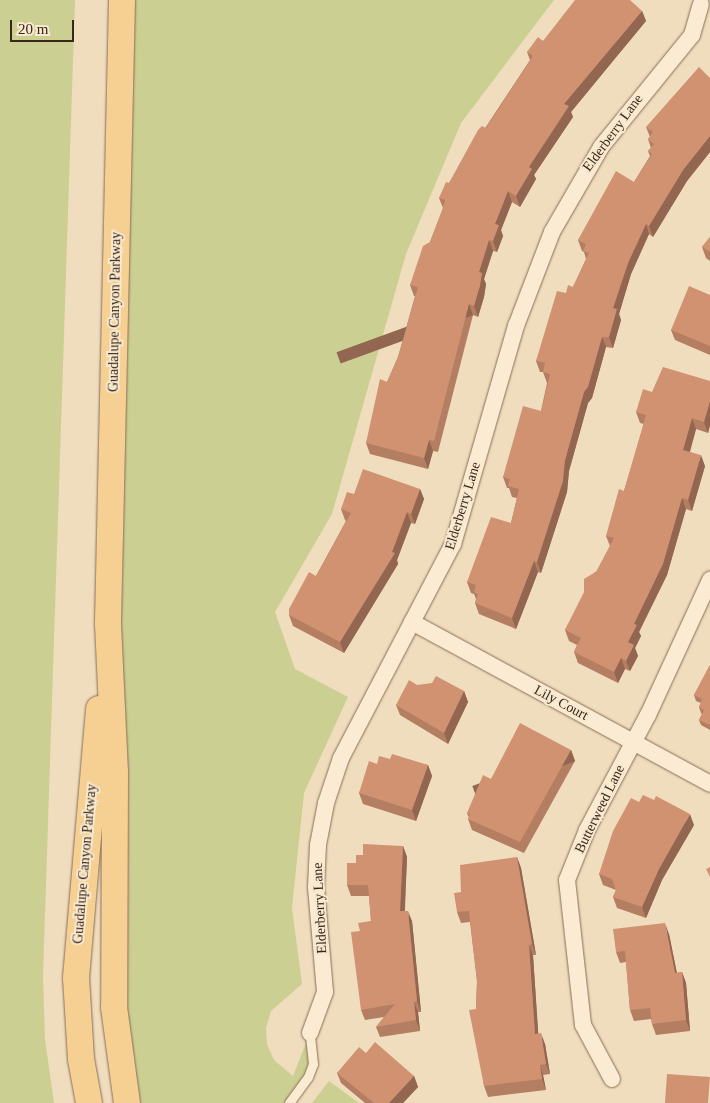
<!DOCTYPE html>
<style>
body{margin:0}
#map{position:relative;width:710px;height:1103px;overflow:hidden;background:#f0ddbe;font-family:"Times New Roman",serif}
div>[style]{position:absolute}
.green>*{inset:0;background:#cccf92}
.roads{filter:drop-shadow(0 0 1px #896d56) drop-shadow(0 0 1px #896d56)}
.service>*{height:9px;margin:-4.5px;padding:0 4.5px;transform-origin:4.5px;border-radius:4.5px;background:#fbebd2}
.minor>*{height:16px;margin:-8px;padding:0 8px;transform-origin:8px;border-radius:8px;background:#fbebd2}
.primary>*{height:26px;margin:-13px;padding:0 13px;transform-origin:13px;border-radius:13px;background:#f6cf93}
.wall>*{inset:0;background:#b47e62}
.shaded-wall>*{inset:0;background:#926650;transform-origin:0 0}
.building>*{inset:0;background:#d19272;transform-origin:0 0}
span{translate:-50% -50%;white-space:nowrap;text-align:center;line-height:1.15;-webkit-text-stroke:4px #f7e8ce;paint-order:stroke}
.street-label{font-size:14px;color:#38271b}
.scale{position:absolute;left:10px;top:20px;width:64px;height:22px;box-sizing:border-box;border:2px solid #38271b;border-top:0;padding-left:6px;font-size:15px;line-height:18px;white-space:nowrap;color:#38271b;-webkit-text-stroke:4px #f7e8ce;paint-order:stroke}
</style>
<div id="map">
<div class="green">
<i style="clip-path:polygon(0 0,75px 0,43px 976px,45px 1039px,54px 1103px,0 1103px)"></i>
<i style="clip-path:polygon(122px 0,554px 0,461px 123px,406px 254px,332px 514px,275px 612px,295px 669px,348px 697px,304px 793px,292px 908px,302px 984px,271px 1011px,266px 1028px,267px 1044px,274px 1060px,293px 1076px,310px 1033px,313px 1064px,289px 1103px,127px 1103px,118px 1054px)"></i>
<i style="clip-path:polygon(329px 1081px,359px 1103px,312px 1103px)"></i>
</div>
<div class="roads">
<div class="service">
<i style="left:289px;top:1103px;width:32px;rotate:-54deg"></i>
<i style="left:308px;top:1077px;width:14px;rotate:-69deg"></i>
<i style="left:313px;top:1064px;width:31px;rotate:-96deg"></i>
</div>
<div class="minor">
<i style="left:412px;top:622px;width:339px;rotate:28.5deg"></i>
<i style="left:310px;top:1033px;width:44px;rotate:-69.9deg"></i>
<i style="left:325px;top:992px;width:105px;rotate:-94.9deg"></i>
<i style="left:316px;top:887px;width:42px;rotate:-87.3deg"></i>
<i style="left:318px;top:845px;width:43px;rotate:-79.2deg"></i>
<i style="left:326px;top:803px;width:47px;rotate:-71.6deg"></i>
<i style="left:341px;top:758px;width:242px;rotate:-62.4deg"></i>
<i style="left:453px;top:544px;width:227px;rotate:-73.9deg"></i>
<i style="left:516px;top:326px;width:101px;rotate:-69deg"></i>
<i style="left:552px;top:232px;width:98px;rotate:-60deg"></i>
<i style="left:601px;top:147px;width:144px;rotate:-50.9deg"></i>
<i style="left:692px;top:35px;width:32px;rotate:-74deg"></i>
<i style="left:612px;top:1079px;width:61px;rotate:-118.2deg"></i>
<i style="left:583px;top:1025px;width:146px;rotate:-96.3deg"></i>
<i style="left:567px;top:880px;width:54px;rotate:-68.2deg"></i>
<i style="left:587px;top:830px;width:130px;rotate:-62.1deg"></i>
<i style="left:648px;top:715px;width:149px;rotate:-65.3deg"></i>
</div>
<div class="primary">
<i style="left:122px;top:0;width:624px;rotate:91.29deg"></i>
<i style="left:108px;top:624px;width:148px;rotate:87.3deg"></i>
<i style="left:115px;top:772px;width:235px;rotate:90.2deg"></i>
<i style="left:114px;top:1007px;width:97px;rotate:82.3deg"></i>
<i style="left:89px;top:1103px;width:45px;rotate:-100.3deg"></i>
<i style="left:81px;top:1059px;width:81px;rotate:-93.5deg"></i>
<i style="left:76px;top:978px;width:270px;rotate:-85.1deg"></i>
</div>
</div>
<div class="wall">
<i style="clip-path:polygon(642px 11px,646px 21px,571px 112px,573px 117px,534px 175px,536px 179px,520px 207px,512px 202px,501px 230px,503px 236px,497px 252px,493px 251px,484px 279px,486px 284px,484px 297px,478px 317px,473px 315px,438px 452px,433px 451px,428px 469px,370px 454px,366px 443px,387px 382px,398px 357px,415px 296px,414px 296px,410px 285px,430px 242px,443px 208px,439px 198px,530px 60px,527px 52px,543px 41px)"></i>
<i style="clip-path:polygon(710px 78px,710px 152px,687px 181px,653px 237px,649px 234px,631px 274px,619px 314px,621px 320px,613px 348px,606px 347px,592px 398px,588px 403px,569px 471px,567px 492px,541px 573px,538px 572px,516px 629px,479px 614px,475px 603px,476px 599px,474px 594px,471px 593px,467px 582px,511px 523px,517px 498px,512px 497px,509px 488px,507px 488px,503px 477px,541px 411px,547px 383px,543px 372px,540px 372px,536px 361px,566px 293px,573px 287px,586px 259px,584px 252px,582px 251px,578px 240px,634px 182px,650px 156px,648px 151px,651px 148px,648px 139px,650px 137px,646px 127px)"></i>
<i style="clip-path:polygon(710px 237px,710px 261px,706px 258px,702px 247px)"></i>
<i style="clip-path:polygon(710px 295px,710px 355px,675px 340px,671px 330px)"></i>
<i style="clip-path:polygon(710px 381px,710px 425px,708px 433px,696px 429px,690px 452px,705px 466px,692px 511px,686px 509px,667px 575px,639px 632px,641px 636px,635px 648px,638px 656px,630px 671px,625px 669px,618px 683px,578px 663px,574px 652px,577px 645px,569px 641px,565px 630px,610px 546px,606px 536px,624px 491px,644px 424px,640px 423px,636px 412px,652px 392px)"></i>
<i style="clip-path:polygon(420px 489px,424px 499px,415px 524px,411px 523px,397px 560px,398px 564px,344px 653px,293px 626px,289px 615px,316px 576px,346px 521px,345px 520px,341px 509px,354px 494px)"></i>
<i style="clip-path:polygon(710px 665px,710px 730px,701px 725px,699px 720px,702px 714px,701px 713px,699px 707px,701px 703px,696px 701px,694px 695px)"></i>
<i style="clip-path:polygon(417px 685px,464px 691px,468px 702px,448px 744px,400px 715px,396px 705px)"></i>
<i style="clip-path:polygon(571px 750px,575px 761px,524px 853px,472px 830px,468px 819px,469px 818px,467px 813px,491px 779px)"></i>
<i style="clip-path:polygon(390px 759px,428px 765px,432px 776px,416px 821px,363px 804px,359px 793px,377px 764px)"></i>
<i style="clip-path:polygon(639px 802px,694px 825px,662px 880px,646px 918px,617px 908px,613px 897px,616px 890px,603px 885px,599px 874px)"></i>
<i style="clip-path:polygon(403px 846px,407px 857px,405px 911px,412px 921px,421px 1012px,418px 1012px,420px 1031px,380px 1037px,376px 1027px,384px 1017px,365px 1020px,361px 1010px,360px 931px,371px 921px,369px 896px,351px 896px,347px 885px,363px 855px)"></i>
<i style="clip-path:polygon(517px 857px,521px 868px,536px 955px,533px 955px,538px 1033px,545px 1044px,550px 1074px,543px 1075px,546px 1090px,488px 1097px,484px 1086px,476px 1009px,477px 981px,470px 922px,461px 923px,457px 912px,461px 892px)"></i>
<i style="clip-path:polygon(669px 934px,677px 973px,682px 972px,686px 983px,690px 1031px,656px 1035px,652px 1024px,651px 1019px,634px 1021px,630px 1010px,626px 962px,620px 963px,616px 952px)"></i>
<i style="clip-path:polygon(366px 1053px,414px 1076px,418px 1087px,403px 1103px,365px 1103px,341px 1083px,337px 1073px)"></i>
</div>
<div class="shaded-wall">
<i style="clip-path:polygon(642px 11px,646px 21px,571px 112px,573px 117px,534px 175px,536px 179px,520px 207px,516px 196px,529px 167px,564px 104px)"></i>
<i style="clip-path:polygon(710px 136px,710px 152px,687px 181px,653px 237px,649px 226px,683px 170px)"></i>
<i style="clip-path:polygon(508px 191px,512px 202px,501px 230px,503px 236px,497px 252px,493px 241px,495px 224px)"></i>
<i style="clip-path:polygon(646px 224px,649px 234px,631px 274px,619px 314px,621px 320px,613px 348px,609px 337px,613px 308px,628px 263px)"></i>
<i style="clip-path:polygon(489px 240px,493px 251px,484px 279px,486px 284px,484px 297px,478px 317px,474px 306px,479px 272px)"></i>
<i style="left:469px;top:304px;width:12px;height:141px;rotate:70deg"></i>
<i style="clip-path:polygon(602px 337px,606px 347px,592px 398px,588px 403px,569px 471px,567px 492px,541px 573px,537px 562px,584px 392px)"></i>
<i style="clip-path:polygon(710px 401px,710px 425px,708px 433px,704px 422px)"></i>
<i style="clip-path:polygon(692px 418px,696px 429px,687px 461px,683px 450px)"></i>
<i style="clip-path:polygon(429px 440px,433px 451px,428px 469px,424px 458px)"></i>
<i style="clip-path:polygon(701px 455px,705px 466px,692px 511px,688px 500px)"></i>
<i style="clip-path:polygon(420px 489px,424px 499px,415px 524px,411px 514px)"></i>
<i style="clip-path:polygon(682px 498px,686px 509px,667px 575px,639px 632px,641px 636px,635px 648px,638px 656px,630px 671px,626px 661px,628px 642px,634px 624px)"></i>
<i style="clip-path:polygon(407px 512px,411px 523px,397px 560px,398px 564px,344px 653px,340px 642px,392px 552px)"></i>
<i style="clip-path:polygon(534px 561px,538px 572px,516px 629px,512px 618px)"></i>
<i style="clip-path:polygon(621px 658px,625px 669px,618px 683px,614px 672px)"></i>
<i style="clip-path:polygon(464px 691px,468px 702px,448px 744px,444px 733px)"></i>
<i style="left:571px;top:750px;width:12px;height:105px;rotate:70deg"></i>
<i style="clip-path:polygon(428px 765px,432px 776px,416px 821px,412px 810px)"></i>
<i style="clip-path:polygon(690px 814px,694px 825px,662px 880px,646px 918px,642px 907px,659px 869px)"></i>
<i style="clip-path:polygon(403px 846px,407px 857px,404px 922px,400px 911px)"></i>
<i style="clip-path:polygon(517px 857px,521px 868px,536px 955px,532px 944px)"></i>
<i style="clip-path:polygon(408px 911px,412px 921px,421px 1012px,417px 1001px)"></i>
<i style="clip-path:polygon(665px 923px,669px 934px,679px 984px,675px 973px)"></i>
<i style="clip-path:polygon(529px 945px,533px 955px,539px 1044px,535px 1034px)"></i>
<i style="clip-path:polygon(682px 972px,686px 983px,690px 1031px,686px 1020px)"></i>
<i style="clip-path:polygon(414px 1002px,418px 1012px,420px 1031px,416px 1020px)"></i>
<i style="clip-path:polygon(541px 1033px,545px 1044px,550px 1074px,546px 1064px)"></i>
<i style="clip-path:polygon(540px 1065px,543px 1075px,546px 1090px,542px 1079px)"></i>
<i style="clip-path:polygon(414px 1076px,418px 1087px,403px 1103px,389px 1103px)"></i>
</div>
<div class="building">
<i style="clip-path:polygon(575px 0,630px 0,642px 11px,564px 104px,569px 106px,529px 167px,532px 169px,516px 196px,508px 191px,495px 224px,499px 225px,493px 241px,489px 240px,479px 272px,482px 273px,480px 286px,474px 306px,469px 304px,434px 441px,429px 440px,424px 458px,366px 443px,380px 379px,387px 382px,398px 357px,418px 287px,410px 285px,423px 246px,430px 242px,442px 211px,445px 200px,439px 198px,446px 182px,449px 183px,478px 130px,482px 126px,486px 128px,533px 56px,527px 52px,538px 37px,543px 41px)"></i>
<i style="clip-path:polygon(699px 67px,710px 78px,710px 136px,683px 170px,649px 226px,646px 224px,628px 263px,613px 308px,617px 309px,609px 337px,602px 337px,588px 387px,584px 392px,565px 460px,563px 481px,537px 562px,534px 561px,512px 618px,475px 603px,478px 594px,474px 592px,476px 585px,467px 582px,491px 517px,511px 523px,519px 489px,508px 486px,510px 479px,503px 477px,523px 406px,541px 411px,550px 374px,543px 372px,545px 363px,536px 361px,557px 291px,566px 293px,568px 285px,573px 287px,589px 253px,583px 251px,586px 244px,578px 240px,616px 171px,634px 182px,652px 154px,648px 151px,654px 144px,648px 139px,653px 132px,646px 127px)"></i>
<i style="clip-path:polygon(710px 237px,710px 252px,702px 247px)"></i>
<i style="clip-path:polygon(689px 286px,710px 295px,710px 346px,671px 330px)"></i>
<i style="clip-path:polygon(663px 367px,710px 381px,710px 401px,704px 422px,692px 418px,683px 450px,701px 455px,688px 500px,682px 498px,663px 564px,634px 624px,637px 625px,628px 642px,634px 645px,626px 661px,621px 658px,614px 672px,574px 652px,581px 638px,565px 630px,584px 592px,584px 579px,597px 571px,614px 538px,606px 536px,619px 489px,624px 491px,646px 415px,636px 412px,643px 389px,652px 392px)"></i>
<i style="clip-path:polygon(363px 469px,420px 489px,411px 514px,407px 512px,392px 552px,395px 553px,340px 642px,289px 615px,289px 609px,309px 572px,316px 576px,351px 513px,341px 509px,347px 492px,354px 494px)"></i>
<i style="clip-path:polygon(710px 665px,710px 725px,699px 720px,704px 710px,699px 707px,702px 699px,694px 695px)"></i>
<i style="clip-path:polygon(436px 676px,464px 691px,444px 733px,396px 705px,409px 680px,417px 685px,432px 683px)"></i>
<i style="clip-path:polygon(520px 723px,571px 750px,520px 842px,468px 819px,470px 814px,467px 813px,483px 775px,491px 779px)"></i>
<i style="clip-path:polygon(392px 754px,428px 765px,412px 810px,359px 793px,369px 761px,377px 764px,379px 756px,390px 759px)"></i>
<i style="clip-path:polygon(643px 795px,654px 800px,656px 796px,690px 814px,659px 869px,642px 907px,613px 897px,616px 890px,612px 879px,599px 874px,613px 831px,631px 798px,639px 802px)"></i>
<i style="clip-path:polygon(363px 844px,403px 846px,400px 911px,408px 911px,417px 1001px,414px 1002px,416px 1020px,376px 1027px,395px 1004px,361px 1010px,351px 932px,360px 931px,358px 923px,371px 921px,368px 885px,347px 885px,347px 863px,356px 863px,356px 855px,363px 855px)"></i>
<i style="clip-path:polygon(517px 857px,532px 944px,529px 945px,535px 1034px,541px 1033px,546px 1064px,540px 1065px,542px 1079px,484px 1086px,469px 1010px,476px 1009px,477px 981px,469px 911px,457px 912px,454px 893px,461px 892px,460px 865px)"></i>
<i style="clip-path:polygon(710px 867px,710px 877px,706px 869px)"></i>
<i style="clip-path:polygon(665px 923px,675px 973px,682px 972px,686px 1020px,652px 1024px,650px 1008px,630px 1010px,625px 951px,616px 952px,613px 929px)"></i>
<i style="clip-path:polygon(375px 1042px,414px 1076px,389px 1103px,374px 1103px,337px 1073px,359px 1047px,366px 1053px)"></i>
<i style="left:667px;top:1074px;width:43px;height:29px;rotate:4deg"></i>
</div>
<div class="street-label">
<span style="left:613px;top:133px;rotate:-54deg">Elderberry Lane</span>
<span style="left:115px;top:312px;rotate:-89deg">Guadalupe Canyon Parkway</span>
<span style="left:463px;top:506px;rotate:-73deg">Elderberry Lane</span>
<span style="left:561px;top:703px;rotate:28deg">Lily Court</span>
<span style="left:600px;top:809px;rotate:-64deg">Butterweed Lane</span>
<span style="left:85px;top:864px;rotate:-85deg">Guadalupe Canyon Parkway</span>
<span style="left:320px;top:908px;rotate:-93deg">Elderberry Lane</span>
</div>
<div class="scale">20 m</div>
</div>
